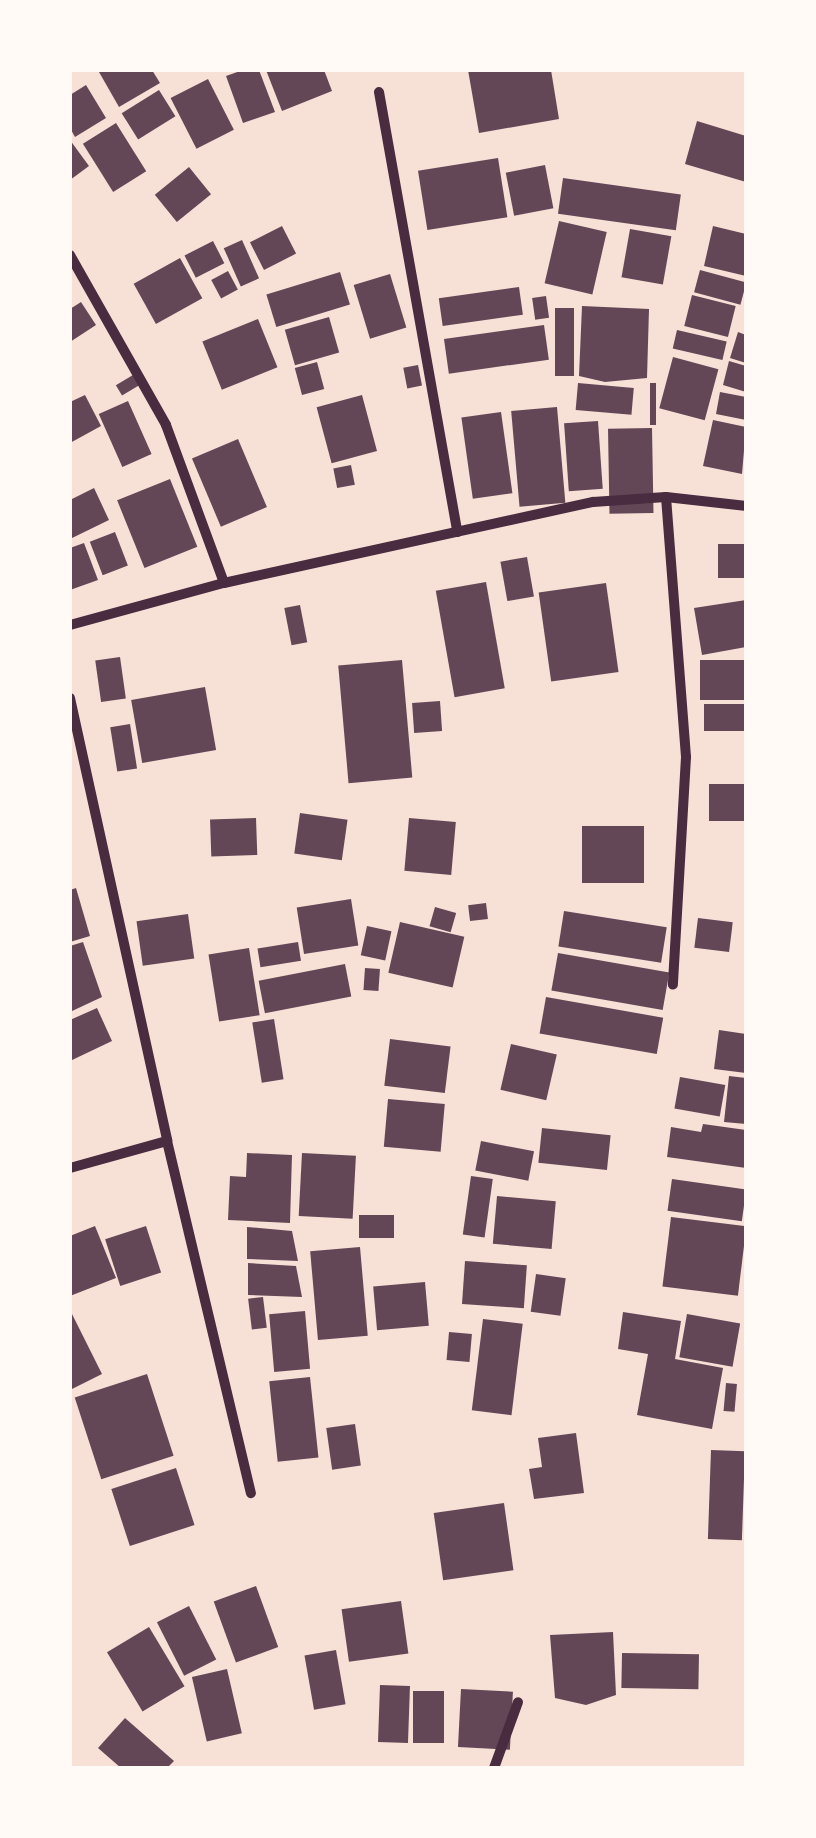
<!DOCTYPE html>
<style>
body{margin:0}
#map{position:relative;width:816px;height:1838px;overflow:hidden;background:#f7e1d7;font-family:"IBM Plex Sans",sans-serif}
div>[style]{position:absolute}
.building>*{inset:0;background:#644757;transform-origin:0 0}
.minor>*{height:10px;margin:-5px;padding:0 5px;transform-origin:5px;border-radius:5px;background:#4a2c40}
span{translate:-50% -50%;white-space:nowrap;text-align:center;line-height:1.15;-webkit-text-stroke:8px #fffaf5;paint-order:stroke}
.frame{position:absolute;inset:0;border:72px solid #fffaf5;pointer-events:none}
</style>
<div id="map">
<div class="building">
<i style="clip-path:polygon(152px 70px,160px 83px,119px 107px,99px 72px)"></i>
<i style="clip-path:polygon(243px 70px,259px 70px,275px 112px,243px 123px,226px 76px)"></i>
<i style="clip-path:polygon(266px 70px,324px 70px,332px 91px,282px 111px)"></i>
<i style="clip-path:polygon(468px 70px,551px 70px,559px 119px,479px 133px)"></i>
<i style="left:208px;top:79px;width:57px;height:42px;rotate:63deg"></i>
<i style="clip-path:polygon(86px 85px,106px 118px,75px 137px,70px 128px,70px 95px)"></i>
<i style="left:159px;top:90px;width:31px;height:44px;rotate:58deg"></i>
<i style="clip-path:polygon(697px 121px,746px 136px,746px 182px,685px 164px)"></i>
<i style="left:116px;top:123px;width:57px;height:39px;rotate:58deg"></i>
<i style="clip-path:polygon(70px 140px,89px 166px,70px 180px)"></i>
<i style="left:498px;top:158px;width:60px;height:81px;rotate:81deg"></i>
<i style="left:545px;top:165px;width:44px;height:40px;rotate:79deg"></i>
<i style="left:189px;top:167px;width:35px;height:44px;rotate:51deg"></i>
<i style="left:563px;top:178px;width:119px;height:36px;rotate:8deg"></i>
<i style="left:559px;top:221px;width:49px;height:64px;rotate:13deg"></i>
<i style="left:282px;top:226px;width:31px;height:36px;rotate:63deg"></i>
<i style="clip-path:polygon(713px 226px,746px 234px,746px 276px,704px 266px)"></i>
<i style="left:630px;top:229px;width:42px;height:49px;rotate:10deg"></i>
<i style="left:242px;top:240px;width:42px;height:20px;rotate:66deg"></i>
<i style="left:213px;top:241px;width:25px;height:32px;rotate:63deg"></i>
<i style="left:180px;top:258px;width:46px;height:53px;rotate:61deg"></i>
<i style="left:700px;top:270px;width:48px;height:23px;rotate:15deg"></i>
<i style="left:228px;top:271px;width:21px;height:19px;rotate:62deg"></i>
<i style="left:340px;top:272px;width:34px;height:77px;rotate:73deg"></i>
<i style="left:390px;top:274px;width:56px;height:38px;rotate:73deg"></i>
<i style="left:519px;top:287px;width:28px;height:81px;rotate:82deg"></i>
<i style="left:692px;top:295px;width:45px;height:32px;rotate:14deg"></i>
<i style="left:546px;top:296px;width:22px;height:14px;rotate:82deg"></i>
<i style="clip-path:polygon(81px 302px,96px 325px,70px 342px,70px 309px)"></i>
<i style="clip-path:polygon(582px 306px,649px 309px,647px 378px,605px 382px,579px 376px)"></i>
<i style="left:555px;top:308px;width:19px;height:68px"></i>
<i style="left:329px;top:317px;width:37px;height:46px;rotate:74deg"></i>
<i style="left:258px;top:319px;width:52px;height:60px;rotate:68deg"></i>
<i style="left:544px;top:325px;width:35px;height:101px;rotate:82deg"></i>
<i style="left:677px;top:330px;width:51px;height:19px;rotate:13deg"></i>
<i style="clip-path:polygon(738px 332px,746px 335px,746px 363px,730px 358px)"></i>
<i style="left:673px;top:357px;width:47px;height:53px;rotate:15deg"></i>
<i style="clip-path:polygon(729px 361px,746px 366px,746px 392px,723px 385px)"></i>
<i style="left:317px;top:362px;width:28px;height:23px;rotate:75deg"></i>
<i style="left:418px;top:365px;width:21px;height:15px;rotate:79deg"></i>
<i style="left:133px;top:375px;width:12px;height:20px;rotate:59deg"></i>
<i style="left:578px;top:383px;width:56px;height:27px;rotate:5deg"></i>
<i style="left:650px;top:383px;width:6px;height:42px"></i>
<i style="clip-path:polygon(720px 392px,746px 397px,746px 420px,716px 414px)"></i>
<i style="clip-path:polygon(85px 395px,101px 426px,70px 443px,70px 402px)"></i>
<i style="left:362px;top:395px;width:58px;height:47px;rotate:75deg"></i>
<i style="left:128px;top:401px;width:58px;height:32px;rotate:66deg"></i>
<i style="left:557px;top:407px;width:96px;height:46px;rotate:85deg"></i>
<i style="left:501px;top:412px;width:82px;height:40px;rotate:82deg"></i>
<i style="clip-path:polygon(713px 420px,746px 427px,742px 474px,703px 466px)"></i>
<i style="left:598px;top:421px;width:68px;height:34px;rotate:86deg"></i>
<i style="left:652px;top:428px;width:85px;height:44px;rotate:89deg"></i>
<i style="left:238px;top:439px;width:74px;height:50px;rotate:67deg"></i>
<i style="left:351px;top:465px;width:20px;height:18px;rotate:79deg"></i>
<i style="left:170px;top:479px;width:73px;height:57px;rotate:68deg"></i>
<i style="clip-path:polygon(94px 488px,109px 520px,70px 539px,70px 500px)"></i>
<i style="left:115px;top:532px;width:36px;height:27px;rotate:69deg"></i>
<i style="clip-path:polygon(84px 543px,98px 580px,70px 590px,70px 548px)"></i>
<i style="left:718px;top:544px;width:28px;height:34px"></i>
<i style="left:527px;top:557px;width:40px;height:27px;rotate:80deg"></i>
<i style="left:486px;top:582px;width:108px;height:51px;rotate:80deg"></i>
<i style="left:606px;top:583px;width:90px;height:68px;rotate:82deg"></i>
<i style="clip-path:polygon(746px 600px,746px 647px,702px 655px,694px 608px)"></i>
<i style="left:300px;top:605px;width:38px;height:16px;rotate:79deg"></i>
<i style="left:120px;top:657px;width:42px;height:25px;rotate:82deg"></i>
<i style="left:402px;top:660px;width:118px;height:64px;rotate:85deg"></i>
<i style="left:746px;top:660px;width:40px;height:46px;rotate:90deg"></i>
<i style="left:205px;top:687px;width:64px;height:75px;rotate:80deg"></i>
<i style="left:440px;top:701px;width:30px;height:28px;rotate:86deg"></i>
<i style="left:746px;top:704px;width:27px;height:42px;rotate:90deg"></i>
<i style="left:130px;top:724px;width:45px;height:20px;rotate:81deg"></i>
<i style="left:746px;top:784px;width:37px;height:37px;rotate:90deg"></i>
<i style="left:300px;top:813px;width:48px;height:41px;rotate:8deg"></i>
<i style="left:256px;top:818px;width:37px;height:46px;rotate:88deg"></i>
<i style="left:409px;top:818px;width:47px;height:53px;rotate:5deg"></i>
<i style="left:582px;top:826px;width:62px;height:57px"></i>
<i style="clip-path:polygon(76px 888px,90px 936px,70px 942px,70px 890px)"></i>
<i style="left:351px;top:899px;width:47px;height:55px;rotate:81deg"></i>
<i style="left:486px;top:903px;width:16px;height:18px;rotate:83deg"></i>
<i style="left:435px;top:907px;width:22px;height:20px;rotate:16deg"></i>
<i style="left:564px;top:911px;width:104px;height:36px;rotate:9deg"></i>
<i style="left:188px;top:914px;width:45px;height:52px;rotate:82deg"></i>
<i style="left:698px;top:918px;width:35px;height:30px;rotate:7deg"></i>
<i style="left:400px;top:922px;width:66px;height:52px;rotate:13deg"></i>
<i style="left:367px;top:926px;width:25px;height:30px;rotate:12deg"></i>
<i style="clip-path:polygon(83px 942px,102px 997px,70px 1012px,70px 946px)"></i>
<i style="left:298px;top:942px;width:19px;height:41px;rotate:81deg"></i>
<i style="left:249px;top:948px;width:68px;height:41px;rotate:81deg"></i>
<i style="left:558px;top:953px;width:113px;height:38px;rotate:10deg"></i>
<i style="left:345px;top:964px;width:33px;height:88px;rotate:79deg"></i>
<i style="left:365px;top:968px;width:15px;height:22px;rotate:4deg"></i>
<i style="left:546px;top:997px;width:119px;height:37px;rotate:10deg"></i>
<i style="clip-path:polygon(97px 1008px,112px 1041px,70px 1061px,70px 1020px)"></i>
<i style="left:274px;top:1019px;width:61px;height:22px;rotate:81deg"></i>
<i style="clip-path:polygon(719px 1030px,746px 1034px,746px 1073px,714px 1069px)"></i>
<i style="left:390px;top:1039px;width:61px;height:47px;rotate:7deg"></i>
<i style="left:511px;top:1044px;width:47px;height:47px;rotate:13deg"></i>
<i style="clip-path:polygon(729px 1076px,746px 1078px,746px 1124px,724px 1122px)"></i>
<i style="left:680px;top:1077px;width:46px;height:32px;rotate:10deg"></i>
<i style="left:388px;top:1099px;width:57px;height:48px;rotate:5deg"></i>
<i style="clip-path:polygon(703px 1124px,746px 1130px,746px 1168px,667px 1157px,671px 1127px,701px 1132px)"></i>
<i style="left:542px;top:1128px;width:69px;height:35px;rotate:6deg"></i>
<i style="left:481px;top:1141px;width:54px;height:30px;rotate:11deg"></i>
<i style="clip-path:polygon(247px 1153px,292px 1155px,290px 1223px,228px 1220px,230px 1176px,246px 1177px)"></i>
<i style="left:302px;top:1153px;width:54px;height:63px;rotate:3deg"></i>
<i style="left:471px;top:1176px;width:22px;height:59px;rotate:8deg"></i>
<i style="left:672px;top:1179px;width:75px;height:32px;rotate:8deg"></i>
<i style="left:497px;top:1196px;width:59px;height:48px;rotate:5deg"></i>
<i style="left:359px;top:1215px;width:35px;height:23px"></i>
<i style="left:671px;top:1217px;width:76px;height:70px;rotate:7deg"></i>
<i style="clip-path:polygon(95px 1226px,116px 1278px,70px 1296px,70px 1236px)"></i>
<i style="left:146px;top:1226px;width:49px;height:43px;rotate:72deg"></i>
<i style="clip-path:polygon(247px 1227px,292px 1231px,298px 1261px,247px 1259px)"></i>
<i style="left:360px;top:1247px;width:89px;height:50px;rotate:85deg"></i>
<i style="left:465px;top:1261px;width:62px;height:43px;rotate:4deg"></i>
<i style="clip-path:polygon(248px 1263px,296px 1266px,302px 1297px,248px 1295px)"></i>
<i style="left:536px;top:1274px;width:30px;height:38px;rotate:8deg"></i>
<i style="left:425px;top:1282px;width:44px;height:52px;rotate:85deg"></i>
<i style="left:263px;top:1297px;width:31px;height:15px;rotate:83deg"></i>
<i style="clip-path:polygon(70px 1310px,102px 1374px,70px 1390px)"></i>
<i style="left:305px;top:1311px;width:58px;height:36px;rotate:85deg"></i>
<i style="clip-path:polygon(623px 1312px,681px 1321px,675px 1359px,723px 1368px,712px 1429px,637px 1415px,648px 1354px,618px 1349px)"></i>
<i style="left:687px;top:1314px;width:54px;height:44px;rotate:10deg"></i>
<i style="left:483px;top:1319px;width:40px;height:92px;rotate:7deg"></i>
<i style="left:449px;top:1332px;width:23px;height:28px;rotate:5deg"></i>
<i style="left:147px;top:1374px;width:86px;height:76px;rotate:72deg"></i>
<i style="left:310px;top:1377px;width:81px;height:41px;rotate:84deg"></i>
<i style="left:726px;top:1383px;width:11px;height:28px;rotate:5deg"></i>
<i style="left:355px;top:1424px;width:42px;height:29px;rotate:82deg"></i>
<i style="clip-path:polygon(576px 1433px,584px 1493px,534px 1499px,529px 1469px,542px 1467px,538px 1438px)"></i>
<i style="left:711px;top:1450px;width:34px;height:89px;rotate:2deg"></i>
<i style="left:176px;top:1468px;width:60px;height:68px;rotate:72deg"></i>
<i style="left:504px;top:1503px;width:68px;height:71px;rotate:82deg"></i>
<i style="left:256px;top:1586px;width:65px;height:45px;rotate:70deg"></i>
<i style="left:401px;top:1601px;width:53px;height:60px;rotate:82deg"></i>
<i style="left:189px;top:1606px;width:60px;height:36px;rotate:63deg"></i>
<i style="left:149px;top:1627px;width:69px;height:49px;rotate:59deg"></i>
<i style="clip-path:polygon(613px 1632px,616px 1695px,586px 1705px,555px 1698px,550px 1635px)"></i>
<i style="left:336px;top:1650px;width:55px;height:32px;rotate:80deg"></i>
<i style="left:622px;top:1653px;width:77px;height:35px;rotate:1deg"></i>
<i style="left:227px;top:1669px;width:66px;height:36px;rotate:77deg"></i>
<i style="left:380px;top:1685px;width:30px;height:57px;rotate:2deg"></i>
<i style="left:461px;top:1689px;width:52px;height:58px;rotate:3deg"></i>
<i style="left:413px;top:1691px;width:31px;height:52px"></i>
<i style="clip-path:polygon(125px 1718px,174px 1761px,167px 1768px,121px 1768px,98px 1748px)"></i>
</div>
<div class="minor">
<i style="left:379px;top:92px;width:447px;rotate:79.9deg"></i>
<i style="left:70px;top:255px;width:195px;rotate:60.5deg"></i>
<i style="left:166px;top:425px;width:168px;rotate:69.8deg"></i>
<i style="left:666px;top:497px;width:261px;rotate:85.6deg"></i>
<i style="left:686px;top:757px;width:228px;rotate:93.3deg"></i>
<i style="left:70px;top:625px;width:160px;rotate:-15.3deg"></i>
<i style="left:224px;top:583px;width:378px;rotate:-12.4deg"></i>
<i style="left:593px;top:502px;width:73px;rotate:-3.9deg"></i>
<i style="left:666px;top:497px;width:81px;rotate:6.4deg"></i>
<i style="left:70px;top:698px;width:453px;rotate:77.6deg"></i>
<i style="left:167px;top:1141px;width:362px;rotate:76.6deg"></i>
<i style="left:70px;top:1168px;width:101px;rotate:-15.6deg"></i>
<i style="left:494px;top:1768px;width:70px;rotate:-70deg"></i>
</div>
<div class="frame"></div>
</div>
